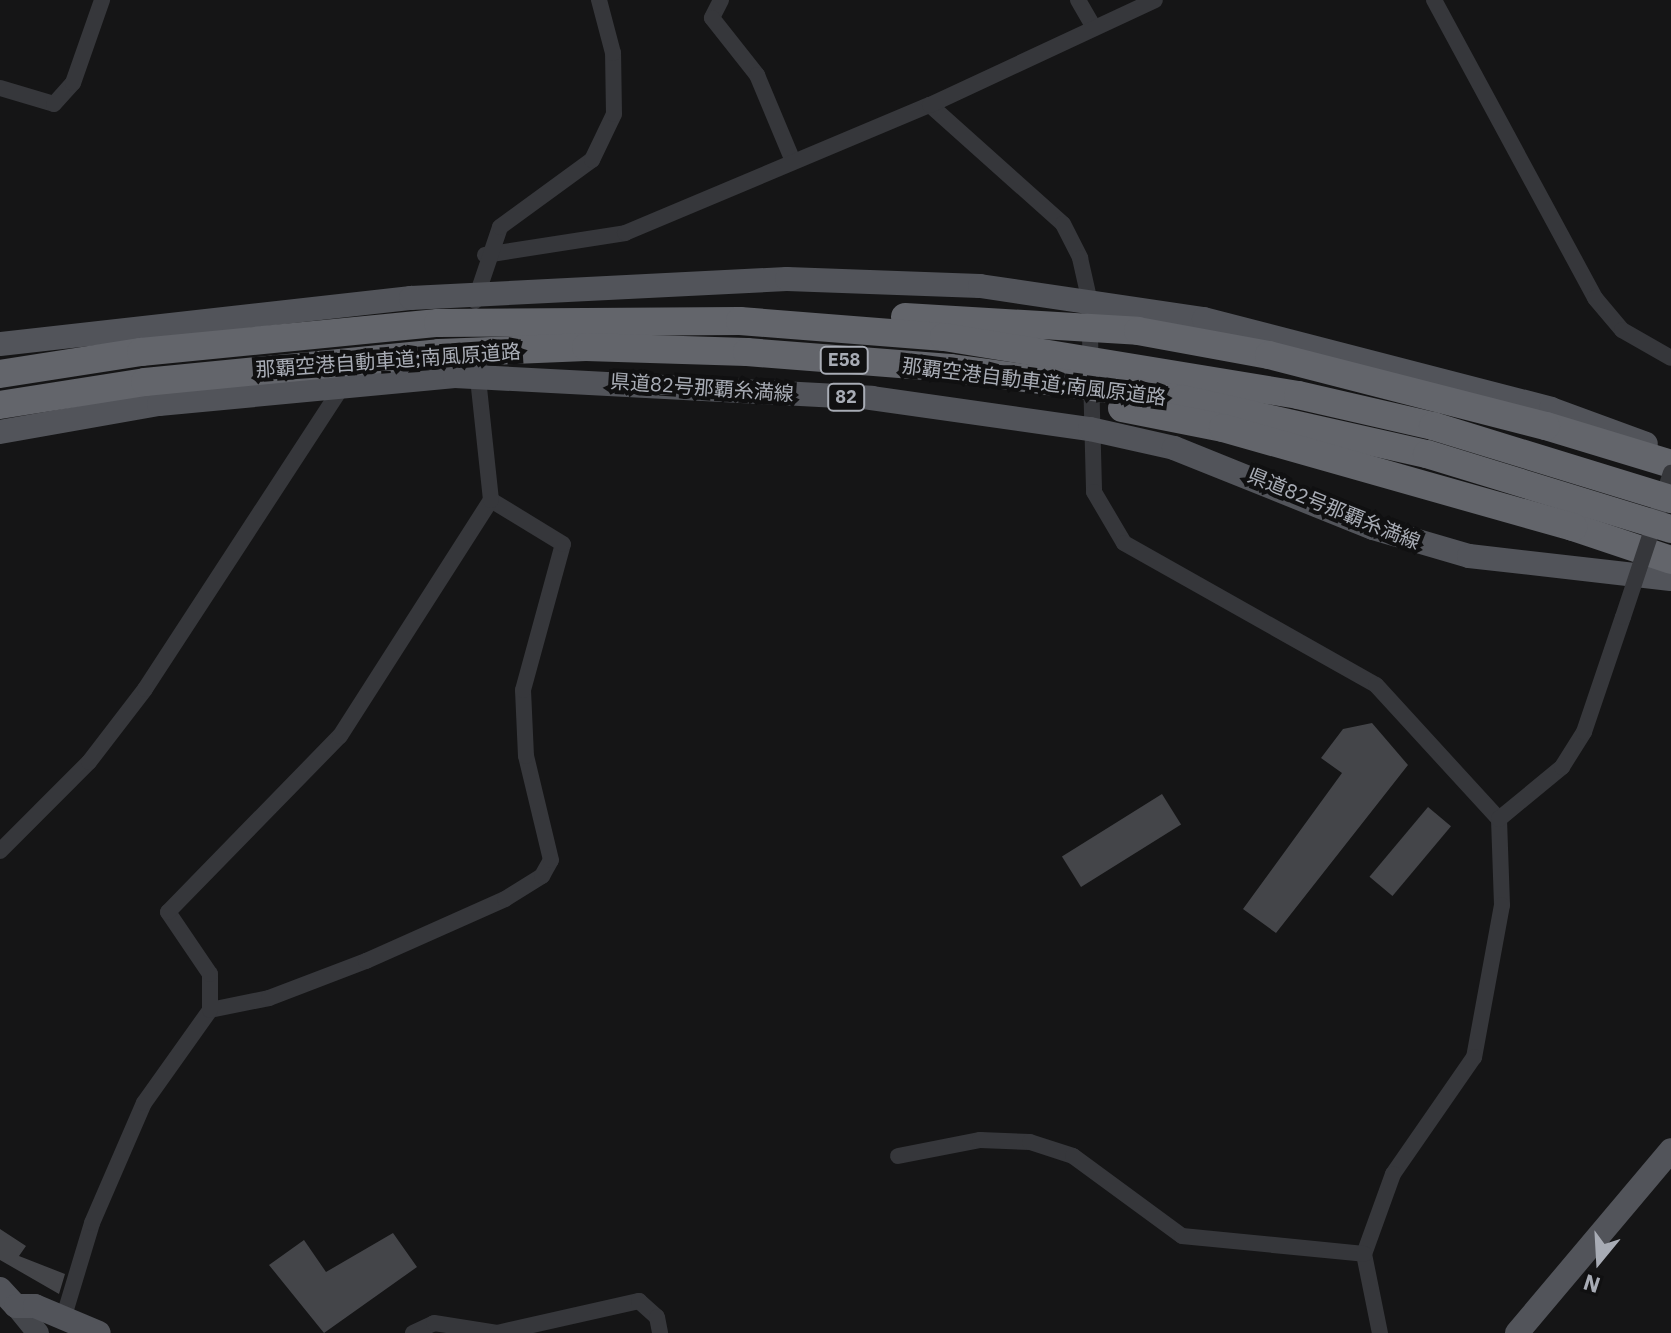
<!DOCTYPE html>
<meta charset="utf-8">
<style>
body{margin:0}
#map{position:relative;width:1671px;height:1333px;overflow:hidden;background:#151516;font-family:"IBM Plex Sans","Noto Sans JP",sans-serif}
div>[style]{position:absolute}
.building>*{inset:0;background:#444549;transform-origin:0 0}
.minor>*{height:16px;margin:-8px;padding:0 8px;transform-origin:8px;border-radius:8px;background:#36373b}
.secondary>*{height:22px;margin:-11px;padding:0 11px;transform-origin:11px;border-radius:11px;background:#44464b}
.primary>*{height:24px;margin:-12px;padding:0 12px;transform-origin:12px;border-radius:12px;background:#52545a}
.motorway>*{height:28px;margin:-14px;padding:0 14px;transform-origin:14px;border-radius:14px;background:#63656b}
.minor-bridge>*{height:16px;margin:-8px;padding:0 8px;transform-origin:8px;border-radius:8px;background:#36373b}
.motorway-bridge>*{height:28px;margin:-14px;padding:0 14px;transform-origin:14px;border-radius:14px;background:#63656b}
span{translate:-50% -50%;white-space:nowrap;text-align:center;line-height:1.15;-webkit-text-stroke:8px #101011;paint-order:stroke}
.shield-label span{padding:2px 6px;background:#101011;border:2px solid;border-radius:6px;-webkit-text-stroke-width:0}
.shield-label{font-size:18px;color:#a8acb5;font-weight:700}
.street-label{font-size:20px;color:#a8acb5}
.north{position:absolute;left:1559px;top:1221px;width:80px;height:80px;-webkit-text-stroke:6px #101011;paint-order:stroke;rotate:198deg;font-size:22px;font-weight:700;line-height:32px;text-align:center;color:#a8acb5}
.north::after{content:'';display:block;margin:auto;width:28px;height:36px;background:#a8acb5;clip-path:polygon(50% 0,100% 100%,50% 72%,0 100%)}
</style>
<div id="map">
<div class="building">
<i style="clip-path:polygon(1372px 723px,1408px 765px,1276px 933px,1243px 909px,1342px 773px,1321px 758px,1343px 729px)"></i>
<i style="left:1162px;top:794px;width:36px;height:118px;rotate:58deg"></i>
<i style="left:1428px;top:807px;width:30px;height:91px;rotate:40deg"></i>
<i style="clip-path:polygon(0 1229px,26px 1246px,19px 1256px,65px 1274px,59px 1294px,0 1260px)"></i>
<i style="clip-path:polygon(393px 1233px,417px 1267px,324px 1333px,269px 1265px,304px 1240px,326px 1272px)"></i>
</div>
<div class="minor">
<i style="left:721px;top:0;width:20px;rotate:117deg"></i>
<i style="left:712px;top:18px;width:73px;rotate:51.7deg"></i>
<i style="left:757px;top:75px;width:93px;rotate:67.3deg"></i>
<i style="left:1078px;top:0;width:32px;rotate:60deg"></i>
<i style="left:1434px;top:0;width:339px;rotate:61.6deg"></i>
<i style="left:1595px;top:298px;width:42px;rotate:49.8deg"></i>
<i style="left:1622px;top:330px;width:56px;rotate:29.7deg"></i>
<i style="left:0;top:88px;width:56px;rotate:16.5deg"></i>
<i style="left:54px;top:104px;width:28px;rotate:-48deg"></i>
<i style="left:73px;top:83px;width:88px;rotate:-70.7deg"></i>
<i style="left:930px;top:105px;width:178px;rotate:41.8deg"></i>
<i style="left:1063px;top:224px;width:38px;rotate:63deg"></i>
<i style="left:1080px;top:258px;width:41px;rotate:77.3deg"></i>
<i style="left:1089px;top:298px;width:194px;rotate:88.5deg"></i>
<i style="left:1094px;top:492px;width:59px;rotate:59.5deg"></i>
<i style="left:1124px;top:543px;width:289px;rotate:29.4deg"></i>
<i style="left:1376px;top:685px;width:182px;rotate:47.5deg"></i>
<i style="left:1499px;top:819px;width:86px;rotate:88deg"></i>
<i style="left:1502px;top:905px;width:155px;rotate:100.4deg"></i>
<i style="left:1474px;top:1057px;width:142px;rotate:124.7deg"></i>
<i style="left:1393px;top:1174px;width:85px;rotate:109.9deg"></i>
<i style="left:1364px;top:1254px;width:81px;rotate:78.6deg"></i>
<i style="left:485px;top:255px;width:142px;rotate:-8.9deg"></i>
<i style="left:625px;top:233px;width:331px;rotate:-22.8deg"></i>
<i style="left:930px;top:105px;width:248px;rotate:-25deg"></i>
<i style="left:475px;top:301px;width:78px;rotate:-71.3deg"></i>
<i style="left:500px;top:227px;width:114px;rotate:-36.1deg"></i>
<i style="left:592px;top:160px;width:51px;rotate:-64.4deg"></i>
<i style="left:614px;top:114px;width:61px;rotate:-90.9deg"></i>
<i style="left:613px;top:53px;width:55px;rotate:-104.8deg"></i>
<i style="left:1499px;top:819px;width:82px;rotate:-39.5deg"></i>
<i style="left:1562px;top:767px;width:41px;rotate:-57.8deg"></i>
<i style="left:1584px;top:732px;width:121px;rotate:-71.3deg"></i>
<i style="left:0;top:851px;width:126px;rotate:-45deg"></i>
<i style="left:89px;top:762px;width:92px;rotate:-52.5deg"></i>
<i style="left:145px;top:689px;width:364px;rotate:-56.9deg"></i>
<i style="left:210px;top:1010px;width:60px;rotate:-11.5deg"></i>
<i style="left:269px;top:998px;width:104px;rotate:-20.9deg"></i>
<i style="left:366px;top:961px;width:152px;rotate:-24deg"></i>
<i style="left:505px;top:899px;width:44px;rotate:-31.9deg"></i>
<i style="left:542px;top:876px;width:18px;rotate:-61deg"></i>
<i style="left:551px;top:860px;width:107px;rotate:-103.5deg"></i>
<i style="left:526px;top:756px;width:66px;rotate:-92.6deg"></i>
<i style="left:523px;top:690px;width:151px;rotate:-74.7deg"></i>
<i style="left:563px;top:544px;width:84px;rotate:-148.6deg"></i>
<i style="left:898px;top:1156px;width:84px;rotate:-11deg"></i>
<i style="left:980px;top:1140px;width:50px;rotate:2.3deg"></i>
<i style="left:1030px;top:1142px;width:45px;rotate:18deg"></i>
<i style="left:1073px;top:1156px;width:135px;rotate:36.3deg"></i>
<i style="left:1182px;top:1236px;width:183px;rotate:5.6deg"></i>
<i style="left:64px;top:1316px;width:97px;rotate:-73.2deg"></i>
<i style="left:92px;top:1223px;width:131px;rotate:-66.6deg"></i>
<i style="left:144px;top:1103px;width:114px;rotate:-54.6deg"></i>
<i style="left:210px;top:1010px;width:36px;rotate:-90deg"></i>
<i style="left:210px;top:974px;width:75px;rotate:-124.1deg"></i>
<i style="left:168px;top:912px;width:246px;rotate:-45.7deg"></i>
<i style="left:340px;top:736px;width:280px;rotate:-57.4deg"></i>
<i style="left:491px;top:500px;width:133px;rotate:-96.1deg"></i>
<i style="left:413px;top:1333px;width:23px;rotate:-25deg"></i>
<i style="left:434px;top:1323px;width:64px;rotate:9deg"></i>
<i style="left:497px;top:1333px;width:146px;rotate:-12.7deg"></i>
<i style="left:639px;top:1301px;width:24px;rotate:42deg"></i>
<i style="left:657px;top:1317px;width:16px;rotate:79deg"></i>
</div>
<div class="secondary">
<i style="left:16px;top:1306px;width:35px;rotate:51deg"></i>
</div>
<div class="primary">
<i style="left:0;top:344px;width:414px;rotate:-6.4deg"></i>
<i style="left:411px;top:298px;width:376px;rotate:-2.9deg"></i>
<i style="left:787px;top:279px;width:193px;rotate:2.1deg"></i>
<i style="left:980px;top:286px;width:226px;rotate:8.4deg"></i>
<i style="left:1204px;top:319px;width:358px;rotate:14.5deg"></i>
<i style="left:1551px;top:409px;width:101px;rotate:20.2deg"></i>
<i style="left:0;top:432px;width:161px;rotate:-10deg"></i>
<i style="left:159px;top:404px;width:297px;rotate:-5.4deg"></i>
<i style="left:455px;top:376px;width:417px;rotate:3deg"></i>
<i style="left:871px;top:398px;width:221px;rotate:8.1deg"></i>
<i style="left:1090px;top:429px;width:86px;rotate:12.7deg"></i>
<i style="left:1174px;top:448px;width:214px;rotate:21.9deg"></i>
<i style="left:1373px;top:528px;width:100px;rotate:16.3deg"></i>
<i style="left:1469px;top:556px;width:203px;rotate:6.5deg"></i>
<i style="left:0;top:1289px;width:23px;rotate:47deg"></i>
<i style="left:16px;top:1306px;width:19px"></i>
<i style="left:35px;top:1306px;width:69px;rotate:22.9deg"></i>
<i style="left:1517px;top:1333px;width:239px;rotate:-49.9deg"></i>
</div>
<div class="motorway">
<i style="left:1546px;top:426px;width:131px;rotate:16.9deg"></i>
<i style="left:1573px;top:527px;width:103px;rotate:18.6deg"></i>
</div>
<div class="minor-bridge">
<i style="left:1623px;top:617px;width:152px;rotate:-71.6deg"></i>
</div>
<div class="motorway-bridge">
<i style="left:905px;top:317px;width:233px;rotate:3.4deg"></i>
<i style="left:1138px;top:331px;width:133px;rotate:10.4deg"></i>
<i style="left:1269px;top:355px;width:286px;rotate:14.4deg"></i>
<i style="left:0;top:374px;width:143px;rotate:-8.9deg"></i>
<i style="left:141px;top:352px;width:298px;rotate:-5.6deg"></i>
<i style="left:438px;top:323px;width:302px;rotate:-0.4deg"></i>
<i style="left:740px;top:321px;width:205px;rotate:4.5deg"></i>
<i style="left:944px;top:337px;width:359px;rotate:9.3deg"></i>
<i style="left:1298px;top:395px;width:139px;rotate:12.9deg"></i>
<i style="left:1433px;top:426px;width:249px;rotate:17.1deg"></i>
<i style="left:0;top:405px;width:147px;rotate:-9deg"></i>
<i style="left:145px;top:382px;width:295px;rotate:-5.6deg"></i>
<i style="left:439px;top:353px;width:147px;rotate:-2.3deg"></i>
<i style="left:586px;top:347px;width:161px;rotate:1.8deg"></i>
<i style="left:747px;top:352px;width:204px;rotate:4.5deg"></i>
<i style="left:950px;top:368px;width:234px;rotate:7.6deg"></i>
<i style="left:1182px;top:399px;width:251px;rotate:12.7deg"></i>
<i style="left:1427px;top:454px;width:255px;rotate:17.1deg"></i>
<i style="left:1122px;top:408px;width:103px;rotate:11.2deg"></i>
<i style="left:1223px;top:428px;width:364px;rotate:15.8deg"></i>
</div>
<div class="shield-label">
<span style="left:844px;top:360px">E58</span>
<span style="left:846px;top:397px">82</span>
</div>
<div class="street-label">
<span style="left:388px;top:360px;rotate:-4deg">那覇空港自動車道;南風原道路</span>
<span style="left:1034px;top:381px;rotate:7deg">那覇空港自動車道;南風原道路</span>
<span style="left:702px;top:387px;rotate:4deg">県道82号那覇糸満線</span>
<span style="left:1334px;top:508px;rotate:22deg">県道82号那覇糸満線</span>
</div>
<div class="north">N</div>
</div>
